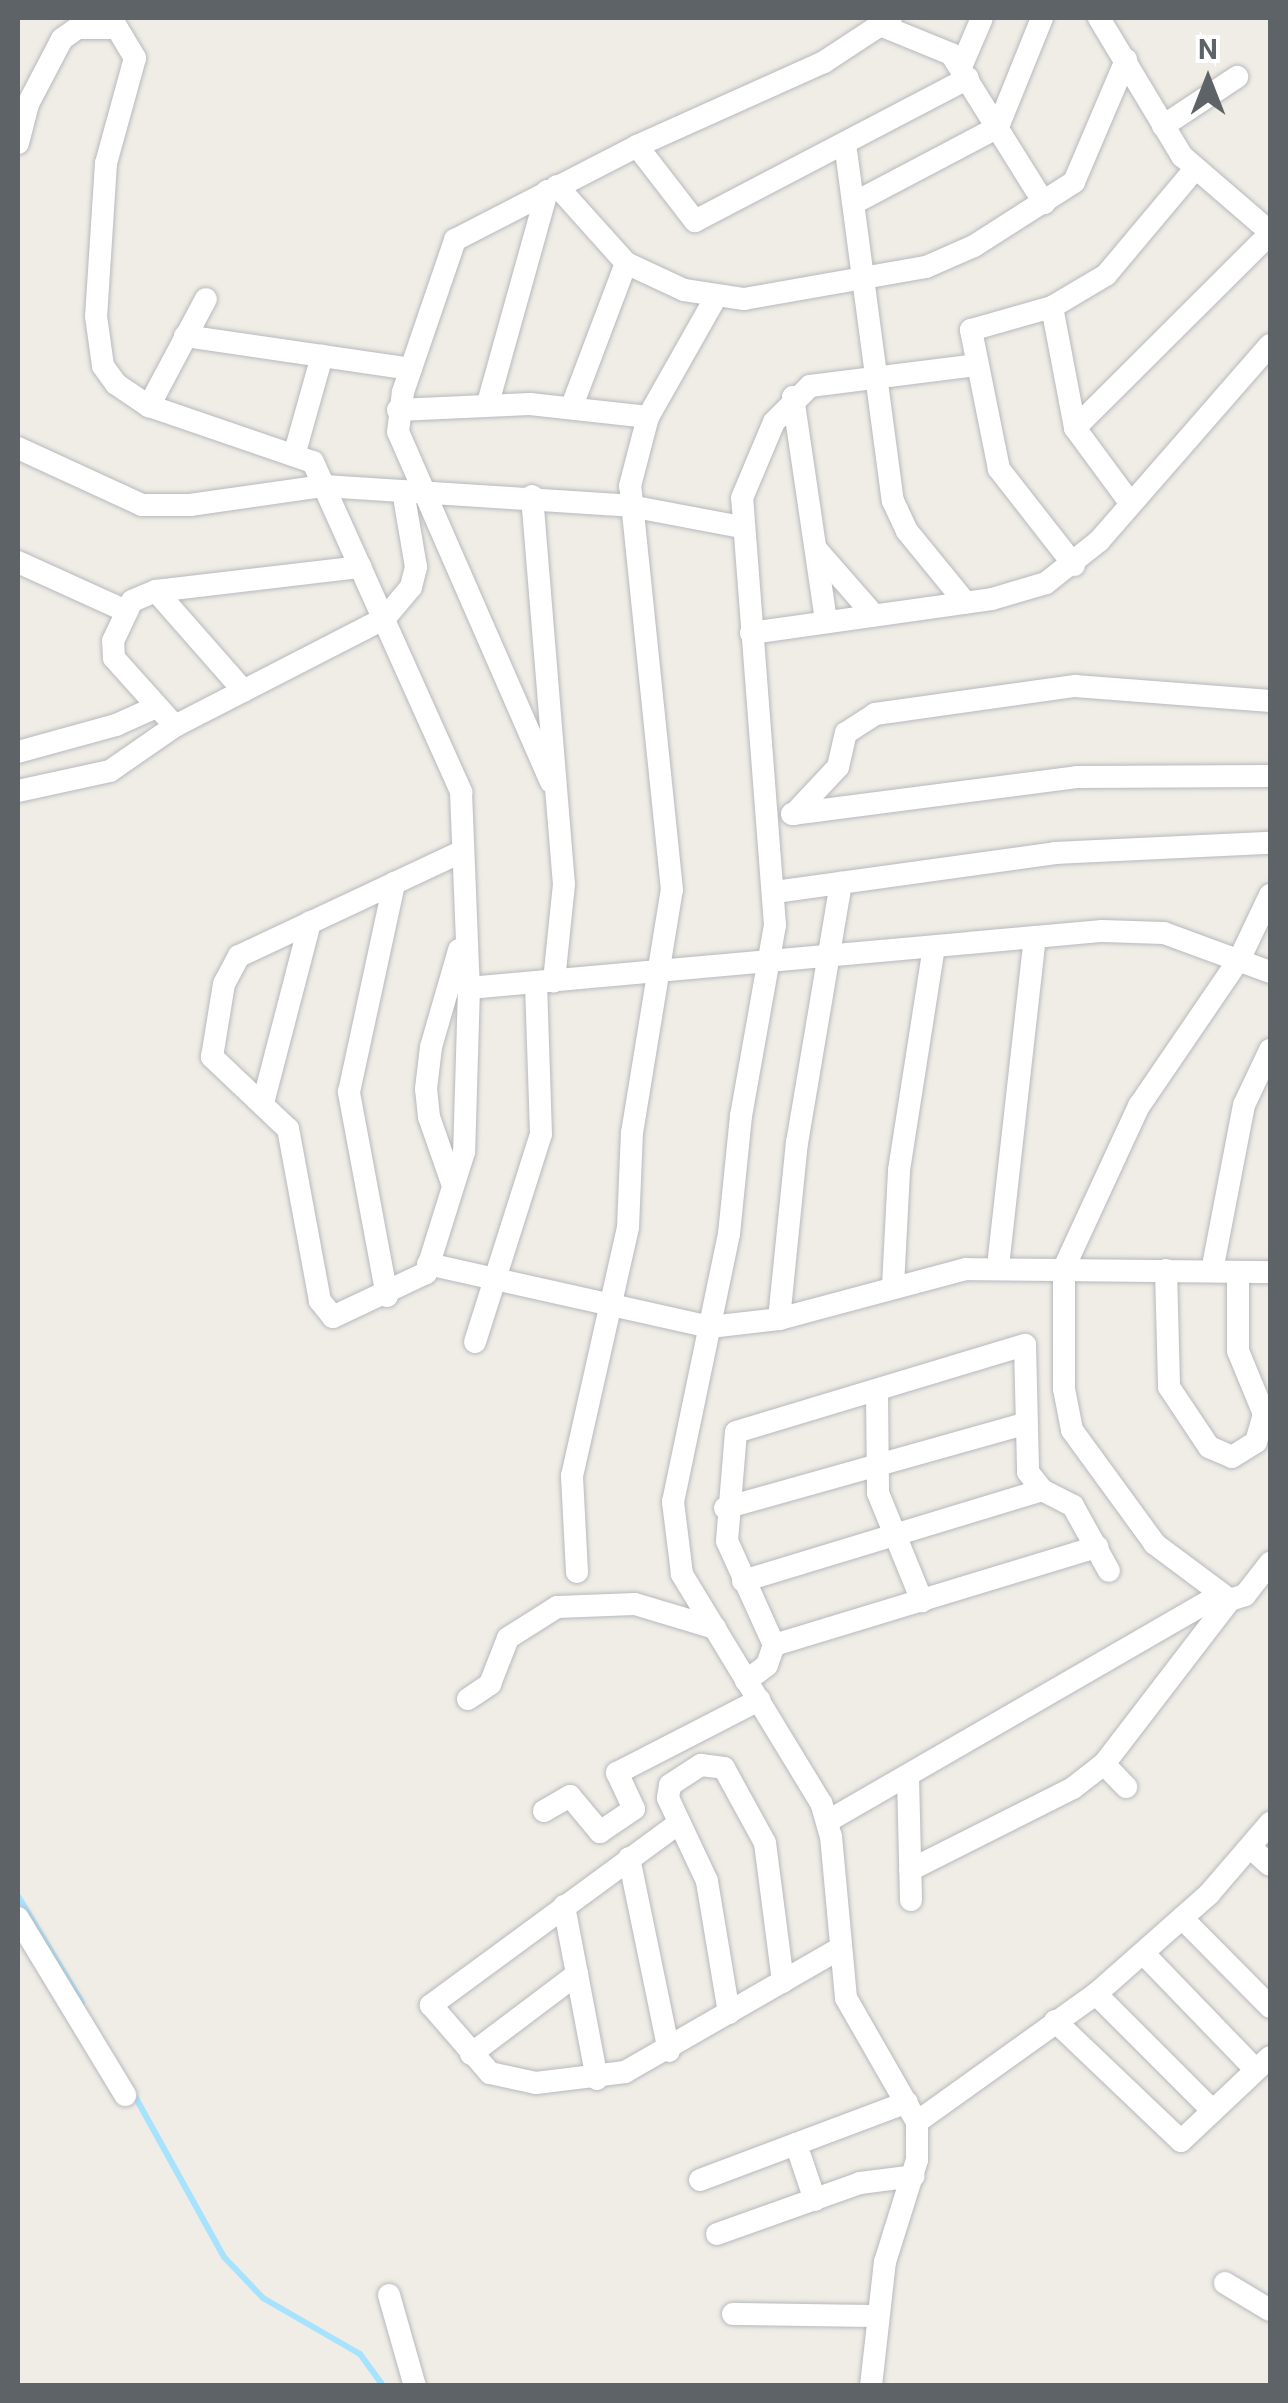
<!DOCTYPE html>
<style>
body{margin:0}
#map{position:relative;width:1288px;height:2403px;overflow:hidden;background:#f0ede6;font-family:Roboto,sans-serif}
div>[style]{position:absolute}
.stream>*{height:6px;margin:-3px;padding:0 3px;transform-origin:3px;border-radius:3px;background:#a7e2ff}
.roads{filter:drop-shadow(0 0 2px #b6b9bd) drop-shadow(0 0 2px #b6b9bd)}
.minor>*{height:22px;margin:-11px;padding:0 11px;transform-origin:11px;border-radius:11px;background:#fff}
span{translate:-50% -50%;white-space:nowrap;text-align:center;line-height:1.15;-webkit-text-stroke:8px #fff;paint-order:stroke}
.frame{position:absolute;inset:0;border:20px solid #5d6367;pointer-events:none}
.north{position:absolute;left:1158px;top:30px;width:100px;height:100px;-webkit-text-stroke:8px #fff;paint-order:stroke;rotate:0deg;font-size:28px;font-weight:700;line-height:40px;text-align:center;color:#5d6367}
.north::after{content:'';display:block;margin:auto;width:35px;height:45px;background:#5d6367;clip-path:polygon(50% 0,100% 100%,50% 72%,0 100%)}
</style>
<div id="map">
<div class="stream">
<i style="left:18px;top:1896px;width:124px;rotate:58.9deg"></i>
<i style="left:132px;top:2091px;width:190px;rotate:61deg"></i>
<i style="left:224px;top:2257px;width:57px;rotate:46.4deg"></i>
<i style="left:263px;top:2298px;width:112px;rotate:30deg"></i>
<i style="left:360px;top:2354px;width:39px;rotate:54deg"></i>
</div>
<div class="roads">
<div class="minor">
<i style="left:1099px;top:18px;width:161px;rotate:59deg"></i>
<i style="left:1182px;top:156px;width:116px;rotate:40.8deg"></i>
<i style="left:885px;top:27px;width:71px;rotate:22.2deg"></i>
<i style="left:951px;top:54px;width:176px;rotate:58deg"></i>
<i style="left:961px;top:67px;width:53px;rotate:-66.8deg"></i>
<i style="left:1163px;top:126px;width:89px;rotate:-33.5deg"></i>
<i style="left:18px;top:143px;width:40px;rotate:-75.6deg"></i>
<i style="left:28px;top:104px;width:73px;rotate:-62.4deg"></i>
<i style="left:62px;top:39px;width:19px;rotate:-35deg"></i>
<i style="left:78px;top:28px;width:39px"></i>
<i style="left:117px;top:28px;width:35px;rotate:59deg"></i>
<i style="left:135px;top:58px;width:109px;rotate:105.4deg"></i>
<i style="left:106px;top:163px;width:153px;rotate:93.7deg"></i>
<i style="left:96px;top:316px;width:50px;rotate:82deg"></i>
<i style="left:103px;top:366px;width:22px;rotate:54deg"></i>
<i style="left:116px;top:384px;width:40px;rotate:34deg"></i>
<i style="left:149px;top:406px;width:173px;rotate:18.9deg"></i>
<i style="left:313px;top:462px;width:362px;rotate:65.8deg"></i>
<i style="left:461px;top:792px;width:196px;rotate:87.7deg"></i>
<i style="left:469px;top:988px;width:164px;rotate:91.7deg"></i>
<i style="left:464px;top:1152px;width:127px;rotate:107.4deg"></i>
<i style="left:426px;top:1273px;width:103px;rotate:154.7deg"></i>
<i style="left:333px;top:1317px;width:21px;rotate:-129deg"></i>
<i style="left:320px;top:1301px;width:175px;rotate:-100.5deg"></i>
<i style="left:288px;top:1129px;width:105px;rotate:-136.5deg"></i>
<i style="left:212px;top:1057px;width:74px;rotate:-80.7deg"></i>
<i style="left:224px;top:984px;width:32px;rotate:-62deg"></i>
<i style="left:239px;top:956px;width:247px;rotate:-25.1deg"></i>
<i style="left:845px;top:143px;width:361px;rotate:82.4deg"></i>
<i style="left:893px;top:501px;width:33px;rotate:65deg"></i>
<i style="left:907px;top:531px;width:92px;rotate:50.8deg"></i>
<i style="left:637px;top:146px;width:95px;rotate:52.3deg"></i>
<i style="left:695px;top:221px;width:308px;rotate:-27.6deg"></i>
<i style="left:557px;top:186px;width:103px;rotate:48.1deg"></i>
<i style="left:626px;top:263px;width:64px;rotate:25deg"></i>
<i style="left:684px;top:290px;width:61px;rotate:8.5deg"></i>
<i style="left:744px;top:299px;width:185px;rotate:-10deg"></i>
<i style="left:926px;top:267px;width:52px;rotate:-23.6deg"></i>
<i style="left:974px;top:246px;width:119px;rotate:-32.6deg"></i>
<i style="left:1074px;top:182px;width:133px;rotate:-66.9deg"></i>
<i style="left:854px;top:203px;width:163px;rotate:-27.8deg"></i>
<i style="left:998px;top:127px;width:118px;rotate:-68deg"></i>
<i style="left:1052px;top:307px;width:123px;rotate:79.2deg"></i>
<i style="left:1075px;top:428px;width:94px;rotate:53.6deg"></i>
<i style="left:185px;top:336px;width:228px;rotate:8.3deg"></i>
<i style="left:793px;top:397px;width:226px;rotate:81.6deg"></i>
<i style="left:488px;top:403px;width:220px;rotate:-74.4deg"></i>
<i style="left:149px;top:406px;width:121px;rotate:-62deg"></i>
<i style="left:572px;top:406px;width:153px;rotate:-69.3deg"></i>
<i style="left:398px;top:410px;width:132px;rotate:-2.6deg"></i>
<i style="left:530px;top:404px;width:119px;rotate:6.3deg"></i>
<i style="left:1075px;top:428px;width:275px;rotate:-44.9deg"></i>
<i style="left:18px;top:448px;width:136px;rotate:24.7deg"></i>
<i style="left:142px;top:505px;width:48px"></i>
<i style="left:190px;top:505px;width:135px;rotate:-8.1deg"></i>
<i style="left:324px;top:486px;width:307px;rotate:3.7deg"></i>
<i style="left:630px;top:506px;width:113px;rotate:10.7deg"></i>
<i style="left:295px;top:452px;width:100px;rotate:-74.3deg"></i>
<i style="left:532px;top:496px;width:389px;rotate:85.3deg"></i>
<i style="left:564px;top:884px;width:98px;rotate:95.9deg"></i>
<i style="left:816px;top:549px;width:86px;rotate:48.8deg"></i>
<i style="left:18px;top:562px;width:116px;rotate:24.4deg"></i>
<i style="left:1074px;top:565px;width:122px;rotate:-128deg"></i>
<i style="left:999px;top:469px;width:142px;rotate:-101.4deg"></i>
<i style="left:971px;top:330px;width:84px;rotate:-15.9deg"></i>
<i style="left:1052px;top:307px;width:63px;rotate:-30.7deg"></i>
<i style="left:1106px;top:275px;width:137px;rotate:-50deg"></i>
<i style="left:156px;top:591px;width:133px;rotate:48.7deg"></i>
<i style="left:751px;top:633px;width:243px;rotate:-8deg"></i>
<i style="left:992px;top:599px;width:56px;rotate:-16.5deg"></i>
<i style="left:1046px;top:583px;width:68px;rotate:-38.4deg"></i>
<i style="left:1099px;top:541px;width:260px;rotate:-48.9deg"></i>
<i style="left:175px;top:726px;width:91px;rotate:-131.9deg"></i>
<i style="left:114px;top:658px;width:17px;rotate:-93deg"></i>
<i style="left:113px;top:641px;width:44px;rotate:-64.6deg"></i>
<i style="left:132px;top:601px;width:26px;rotate:-23deg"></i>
<i style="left:156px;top:591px;width:206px;rotate:-6.7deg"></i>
<i style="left:18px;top:752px;width:102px;rotate:-15.4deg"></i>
<i style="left:116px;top:725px;width:44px;rotate:-24.2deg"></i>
<i style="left:551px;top:782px;width:382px;rotate:-113.6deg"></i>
<i style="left:398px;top:432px;width:40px;rotate:-82.9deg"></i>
<i style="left:403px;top:392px;width:161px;rotate:-71.1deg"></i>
<i style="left:455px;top:240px;width:205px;rotate:-27.3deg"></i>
<i style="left:637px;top:146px;width:205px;rotate:-24.2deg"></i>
<i style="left:824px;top:62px;width:80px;rotate:-33.3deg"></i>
<i style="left:18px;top:791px;width:94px;rotate:-12.3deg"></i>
<i style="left:110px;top:771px;width:79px;rotate:-34.7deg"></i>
<i style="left:175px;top:726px;width:236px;rotate:-27.2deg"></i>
<i style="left:385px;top:618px;width:40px;rotate:-50deg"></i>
<i style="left:411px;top:587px;width:21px;rotate:-76deg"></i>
<i style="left:416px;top:567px;width:77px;rotate:-99.7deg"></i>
<i style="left:792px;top:814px;width:287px;rotate:-7.4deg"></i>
<i style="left:1077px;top:777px;width:193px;rotate:-0.3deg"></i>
<i style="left:794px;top:814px;width:64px;rotate:-46.9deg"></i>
<i style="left:838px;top:767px;width:35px;rotate:-77deg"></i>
<i style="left:846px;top:733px;width:35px;rotate:-33deg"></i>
<i style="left:875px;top:714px;width:202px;rotate:-8deg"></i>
<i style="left:1075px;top:686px;width:196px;rotate:4.4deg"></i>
<i style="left:775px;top:892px;width:283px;rotate:-7.9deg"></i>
<i style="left:1055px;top:853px;width:215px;rotate:-2.7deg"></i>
<i style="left:469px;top:988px;width:636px;rotate:-5.15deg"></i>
<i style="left:1102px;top:931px;width:62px;rotate:1.8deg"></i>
<i style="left:1164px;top:933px;width:113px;rotate:20.2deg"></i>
<i style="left:263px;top:1103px;width:187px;rotate:-75.4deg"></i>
<i style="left:452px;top:1183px;width:70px;rotate:-109.2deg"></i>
<i style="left:429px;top:1117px;width:28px;rotate:-96deg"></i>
<i style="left:426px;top:1089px;width:42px;rotate:-83.2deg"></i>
<i style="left:431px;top:1047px;width:101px;rotate:-73.9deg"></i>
<i style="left:428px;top:1264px;width:289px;rotate:12.6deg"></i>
<i style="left:710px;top:1327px;width:69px;rotate:-6.6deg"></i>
<i style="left:779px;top:1319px;width:194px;rotate:-15deg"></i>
<i style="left:966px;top:1269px;width:304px;rotate:0.6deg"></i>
<i style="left:998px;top:1266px;width:330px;rotate:-83.6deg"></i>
<i style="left:1166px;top:1270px;width:117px;rotate:88.5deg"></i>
<i style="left:1169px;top:1387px;width:72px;rotate:56.3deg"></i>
<i style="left:1209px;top:1447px;width:25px;rotate:23deg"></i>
<i style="left:1232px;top:1457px;width:28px;rotate:-32deg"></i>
<i style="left:1256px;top:1442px;width:29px;rotate:-74deg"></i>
<i style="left:1264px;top:1414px;width:68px;rotate:-112.4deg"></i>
<i style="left:1238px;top:1351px;width:79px;rotate:-90deg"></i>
<i style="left:1212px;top:1271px;width:169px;rotate:-79.1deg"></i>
<i style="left:1244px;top:1105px;width:61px;rotate:-64.7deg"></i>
<i style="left:893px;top:1286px;width:116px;rotate:-87deg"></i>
<i style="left:899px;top:1170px;width:226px;rotate:-81.1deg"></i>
<i style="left:387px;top:1296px;width:208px;rotate:-100.6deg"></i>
<i style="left:349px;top:1092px;width:214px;rotate:-77.8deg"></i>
<i style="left:779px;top:1319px;width:177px;rotate:-84.2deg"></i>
<i style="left:797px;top:1143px;width:264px;rotate:-80.4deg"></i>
<i style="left:475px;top:1342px;width:218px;rotate:-72.4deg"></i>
<i style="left:541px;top:1134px;width:150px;rotate:-91.9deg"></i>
<i style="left:877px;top:1393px;width:100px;rotate:89.4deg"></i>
<i style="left:878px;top:1493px;width:117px;rotate:67.8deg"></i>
<i style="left:725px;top:1508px;width:311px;rotate:-15.7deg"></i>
<i style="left:577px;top:1572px;width:96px;rotate:-93deg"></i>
<i style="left:572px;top:1476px;width:255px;rotate:-77.3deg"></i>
<i style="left:628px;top:1227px;width:94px;rotate:-87.6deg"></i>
<i style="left:632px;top:1133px;width:246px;rotate:-80.7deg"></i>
<i style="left:672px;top:890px;width:406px;rotate:-95.9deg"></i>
<i style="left:630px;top:486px;width:71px;rotate:-75.4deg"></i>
<i style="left:648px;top:417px;width:138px;rotate:-60.5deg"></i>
<i style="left:743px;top:1581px;width:313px;rotate:-16.9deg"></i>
<i style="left:1230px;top:1600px;width:94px;rotate:-143.3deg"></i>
<i style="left:1155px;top:1544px;width:141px;rotate:-126.1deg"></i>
<i style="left:1072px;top:1430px;width:42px;rotate:-101deg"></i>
<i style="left:1064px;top:1389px;width:121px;rotate:-90deg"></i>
<i style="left:1064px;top:1268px;width:179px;rotate:-65.2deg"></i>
<i style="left:1139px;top:1106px;width:179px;rotate:-55.7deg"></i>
<i style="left:1240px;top:958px;width:70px;rotate:-64.5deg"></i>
<i style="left:774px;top:1645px;width:338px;rotate:-16.9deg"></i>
<i style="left:746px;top:1681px;width:26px;rotate:-37deg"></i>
<i style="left:767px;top:1665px;width:21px;rotate:-71deg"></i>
<i style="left:774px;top:1645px;width:114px;rotate:-114.3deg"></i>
<i style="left:727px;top:1541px;width:109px;rotate:-85.3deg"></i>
<i style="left:736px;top:1432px;width:302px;rotate:-16.8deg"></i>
<i style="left:1025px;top:1345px;width:127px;rotate:88.6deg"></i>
<i style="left:1028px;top:1472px;width:23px;rotate:52deg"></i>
<i style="left:1042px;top:1490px;width:35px;rotate:27deg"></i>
<i style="left:1073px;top:1506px;width:74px;rotate:61deg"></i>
<i style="left:468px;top:1699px;width:27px;rotate:-34deg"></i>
<i style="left:490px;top:1684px;width:49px;rotate:-68.6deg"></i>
<i style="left:508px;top:1638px;width:58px;rotate:-32.3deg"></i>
<i style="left:557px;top:1607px;width:78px;rotate:-2.2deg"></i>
<i style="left:635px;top:1604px;width:84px;rotate:16.7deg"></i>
<i style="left:1104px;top:1764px;width:32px;rotate:46deg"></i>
<i style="left:908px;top:1777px;width:123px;rotate:88.6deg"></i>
<i style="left:544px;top:1811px;width:30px;rotate:-30deg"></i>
<i style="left:570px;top:1796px;width:47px;rotate:50.2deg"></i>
<i style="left:600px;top:1832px;width:41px;rotate:-34.1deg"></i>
<i style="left:634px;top:1809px;width:40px;rotate:-115deg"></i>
<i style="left:617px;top:1773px;width:160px;rotate:-27.2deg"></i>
<i style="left:828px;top:1821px;width:452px;rotate:-30deg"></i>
<i style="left:679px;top:1823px;width:308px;rotate:143.7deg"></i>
<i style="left:431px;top:2005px;width:90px;rotate:49.1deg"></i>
<i style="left:490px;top:2073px;width:47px;rotate:12.3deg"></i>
<i style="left:536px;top:2083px;width:90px;rotate:-7deg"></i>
<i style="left:625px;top:2072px;width:247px;rotate:-29.9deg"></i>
<i style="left:1251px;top:1848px;width:25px;rotate:42deg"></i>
<i style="left:629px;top:1858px;width:197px;rotate:78.3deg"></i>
<i style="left:910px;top:1870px;width:182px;rotate:-26.7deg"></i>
<i style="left:1073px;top:1788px;width:39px;rotate:-38deg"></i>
<i style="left:1104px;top:1764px;width:207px;rotate:-52.5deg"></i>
<i style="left:1230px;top:1600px;width:16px;rotate:-18deg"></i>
<i style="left:1245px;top:1595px;width:41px;rotate:-52deg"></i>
<i style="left:564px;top:1906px;width:176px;rotate:79.2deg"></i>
<i style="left:18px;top:1918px;width:207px;rotate:58.8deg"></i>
<i style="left:1182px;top:1918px;width:125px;rotate:45.3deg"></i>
<i style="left:1144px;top:1954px;width:161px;rotate:46deg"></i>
<i style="left:1096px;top:1994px;width:165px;rotate:45deg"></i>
<i style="left:729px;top:2013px;width:134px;rotate:-99.5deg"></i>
<i style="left:707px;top:1881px;width:92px;rotate:-115.2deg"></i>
<i style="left:668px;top:1798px;width:13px;rotate:-81deg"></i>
<i style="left:670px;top:1785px;width:37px;rotate:-33deg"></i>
<i style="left:701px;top:1765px;width:23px;rotate:7deg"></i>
<i style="left:724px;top:1768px;width:85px;rotate:61.3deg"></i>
<i style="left:765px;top:1843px;width:140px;rotate:82.6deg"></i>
<i style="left:1055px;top:2021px;width:174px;rotate:43.6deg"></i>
<i style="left:1181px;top:2141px;width:122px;rotate:-43.3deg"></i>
<i style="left:471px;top:2054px;width:133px;rotate:-37deg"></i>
<i style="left:917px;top:2122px;width:220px;rotate:-35.6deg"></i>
<i style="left:1096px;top:1994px;width:151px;rotate:-41.5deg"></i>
<i style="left:1209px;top:1894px;width:94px;rotate:-49.3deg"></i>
<i style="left:796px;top:2144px;width:59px;rotate:71.3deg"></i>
<i style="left:700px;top:2180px;width:221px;rotate:-20.6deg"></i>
<i style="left:717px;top:2234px;width:152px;rotate:-19.6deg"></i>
<i style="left:860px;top:2183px;width:54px;rotate:-7.4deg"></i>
<i style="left:1225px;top:2283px;width:52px;rotate:31deg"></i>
<i style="left:389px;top:2295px;width:95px;rotate:74.1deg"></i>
<i style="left:733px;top:2314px;width:145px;rotate:0.8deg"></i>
<i style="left:871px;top:2386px;width:125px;rotate:-83.6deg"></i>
<i style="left:885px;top:2262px;width:107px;rotate:-72.6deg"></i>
<i style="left:917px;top:2160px;width:38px;rotate:-90deg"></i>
<i style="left:917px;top:2122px;width:143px;rotate:-119.8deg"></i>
<i style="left:846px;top:1998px;width:162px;rotate:-95.3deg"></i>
<i style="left:831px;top:1837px;width:35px;rotate:-106deg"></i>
<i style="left:821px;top:1803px;width:268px;rotate:-121.3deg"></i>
<i style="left:682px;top:1574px;width:73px;rotate:-97.1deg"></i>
<i style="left:673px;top:1502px;width:274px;rotate:-78.2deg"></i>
<i style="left:729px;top:1234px;width:119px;rotate:-84.2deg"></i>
<i style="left:741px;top:1116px;width:194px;rotate:-79.9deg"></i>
<i style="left:775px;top:925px;width:428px;rotate:-94.4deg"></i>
<i style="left:742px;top:498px;width:82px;rotate:-67.2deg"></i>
<i style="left:774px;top:422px;width:51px;rotate:-45deg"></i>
<i style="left:810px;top:386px;width:167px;rotate:-7.2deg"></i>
</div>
</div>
<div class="frame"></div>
<div class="north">N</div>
</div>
